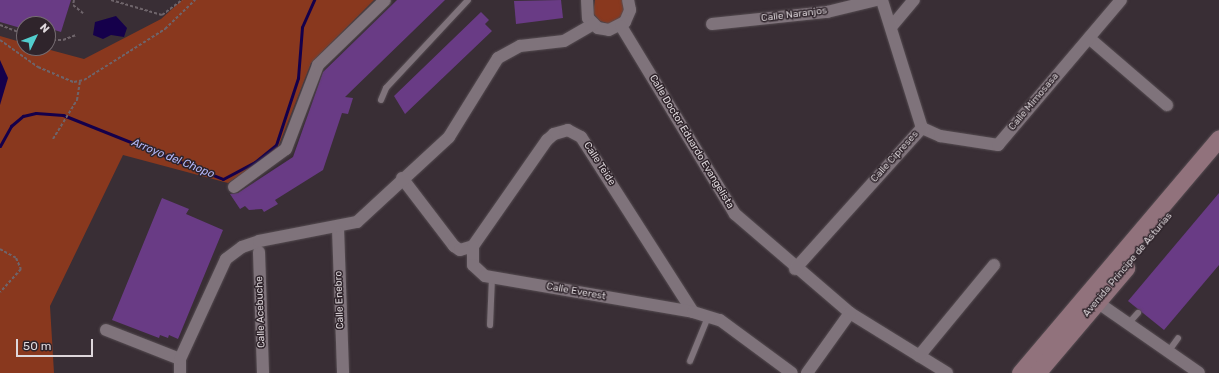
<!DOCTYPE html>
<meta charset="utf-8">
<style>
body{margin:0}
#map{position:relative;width:1219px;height:373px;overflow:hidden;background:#392e35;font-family:Rubik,sans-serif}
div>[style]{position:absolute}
.green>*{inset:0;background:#89381e}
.water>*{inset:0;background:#15004b}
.stream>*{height:3px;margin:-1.5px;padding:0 1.5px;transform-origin:1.5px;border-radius:1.5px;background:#15004b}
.building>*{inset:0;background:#693b85}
.path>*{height:2px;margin-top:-1px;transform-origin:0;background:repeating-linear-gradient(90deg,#6e646a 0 3px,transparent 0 5px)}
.roads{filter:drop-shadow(0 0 1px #554c51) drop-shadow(0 0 1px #554c51)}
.lane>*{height:6px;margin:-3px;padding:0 3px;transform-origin:3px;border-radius:3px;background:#7f737b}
.street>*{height:12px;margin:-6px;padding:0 6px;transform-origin:6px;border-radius:6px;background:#7f737b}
.secondary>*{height:17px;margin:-8.5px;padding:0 8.5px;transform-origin:8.5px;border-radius:8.5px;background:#91727c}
span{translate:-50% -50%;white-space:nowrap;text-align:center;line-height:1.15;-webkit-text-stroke:3px #2f242b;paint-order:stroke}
.street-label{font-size:10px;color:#ded7db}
.water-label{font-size:11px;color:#b5b8fa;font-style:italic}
.north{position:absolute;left:16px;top:16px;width:40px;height:40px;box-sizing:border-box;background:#2f242b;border:1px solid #756c71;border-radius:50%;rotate:47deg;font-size:11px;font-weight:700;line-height:16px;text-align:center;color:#ded7db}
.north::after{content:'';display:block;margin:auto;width:14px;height:18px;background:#52cdcd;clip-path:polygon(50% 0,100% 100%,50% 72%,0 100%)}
.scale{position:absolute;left:16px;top:339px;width:77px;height:18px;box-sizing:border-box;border:2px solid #ded7db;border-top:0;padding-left:5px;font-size:12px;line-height:14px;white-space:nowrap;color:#ded7db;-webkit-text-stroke:3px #2f242b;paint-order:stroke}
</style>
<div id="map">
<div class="green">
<i style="clip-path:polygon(182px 0,374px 0,311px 63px,277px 150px,228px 183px,123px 155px,50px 306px,54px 373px,0 373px,0 36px,24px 43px,24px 48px,43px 48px,84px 59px,161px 19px)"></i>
<i style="clip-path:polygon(595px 0,623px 0,624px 11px,620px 20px,610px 24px,600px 21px,593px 13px)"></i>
</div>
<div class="water">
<i style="clip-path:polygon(116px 16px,127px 28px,124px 37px,111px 35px,103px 39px,93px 35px,95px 22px)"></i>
<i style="clip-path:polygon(0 60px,8px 78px,0 105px)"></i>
</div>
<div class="stream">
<i style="left:0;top:146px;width:23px;rotate:-61deg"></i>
<i style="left:11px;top:126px;width:16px;rotate:-40deg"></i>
<i style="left:23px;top:116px;width:13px;rotate:-13deg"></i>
<i style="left:36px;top:113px;width:27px;rotate:4deg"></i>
<i style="left:63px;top:115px;width:172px;rotate:21.8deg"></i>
<i style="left:223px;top:179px;width:36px;rotate:-28deg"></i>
<i style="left:255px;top:162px;width:27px;rotate:-39deg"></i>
<i style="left:276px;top:145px;width:71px;rotate:-71.8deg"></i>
<i style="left:298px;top:78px;width:51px;rotate:-85.5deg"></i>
<i style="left:302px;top:27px;width:30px;rotate:-66deg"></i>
</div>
<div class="building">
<i style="clip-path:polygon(0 0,71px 0,61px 32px,48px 28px,48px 24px,24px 24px,24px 29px,0 22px)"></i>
<i style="clip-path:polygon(397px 0,445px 0,345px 97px,353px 98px,348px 114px,342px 113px,323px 170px,275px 200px,278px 204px,264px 212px,262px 209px,249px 210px,245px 206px,240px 209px,230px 194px,238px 193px,293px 157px,323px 72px)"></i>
<i style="clip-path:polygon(561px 0,563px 18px,516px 24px,514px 1px)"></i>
<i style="clip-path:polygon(481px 12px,489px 20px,485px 24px,492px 31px,405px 114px,394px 96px)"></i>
<i style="clip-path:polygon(1219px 193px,1219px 265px,1164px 330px,1128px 301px)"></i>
<i style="clip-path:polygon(162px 198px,189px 209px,186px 214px,223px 230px,178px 339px,169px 335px,168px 338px,160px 335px,159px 338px,112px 320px)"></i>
</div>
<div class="path">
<i style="left:74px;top:0;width:5px;rotate:101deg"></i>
<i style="left:73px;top:5px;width:13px;rotate:39deg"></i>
<i style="left:111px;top:0;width:53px;rotate:16.4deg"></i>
<i style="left:162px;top:15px;width:25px;rotate:-37deg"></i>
<i style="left:0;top:25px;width:26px;rotate:21deg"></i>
<i style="left:0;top:40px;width:47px;rotate:35.4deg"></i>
<i style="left:38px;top:67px;width:39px;rotate:23deg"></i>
<i style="left:74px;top:82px;width:10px;rotate:-11deg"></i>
<i style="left:84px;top:80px;width:96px;rotate:-32.2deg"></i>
<i style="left:165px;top:29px;width:42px;rotate:-44deg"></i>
<i style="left:48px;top:40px;width:15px"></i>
<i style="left:63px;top:40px;width:14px;rotate:-21deg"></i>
<i style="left:53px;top:139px;width:46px;rotate:-58.4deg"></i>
<i style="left:77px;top:100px;width:19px;rotate:-81deg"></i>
<i style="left:0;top:249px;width:18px;rotate:29deg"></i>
<i style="left:16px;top:258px;width:12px;rotate:66deg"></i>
<i style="left:21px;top:269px;width:31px;rotate:132deg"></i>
</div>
<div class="roads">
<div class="lane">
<i style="left:381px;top:100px;width:13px;rotate:-67deg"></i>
<i style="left:386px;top:88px;width:120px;rotate:-47deg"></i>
<i style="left:1128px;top:324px;width:15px;rotate:-48deg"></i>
<i style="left:490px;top:325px;width:47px;rotate:-87.6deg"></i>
<i style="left:1168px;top:352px;width:17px;rotate:-54deg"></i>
<i style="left:690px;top:361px;width:48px;rotate:-67.8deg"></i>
</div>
<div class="street">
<i style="left:587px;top:0;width:18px;rotate:87deg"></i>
<i style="left:588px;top:18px;width:14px;rotate:45deg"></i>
<i style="left:598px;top:28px;width:11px;rotate:10deg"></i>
<i style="left:609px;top:30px;width:18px;rotate:-27deg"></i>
<i style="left:625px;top:22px;width:13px;rotate:-67deg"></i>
<i style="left:630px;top:10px;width:10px;rotate:-101deg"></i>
<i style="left:712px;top:24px;width:116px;rotate:-6deg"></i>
<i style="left:827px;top:12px;width:50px;rotate:-13.8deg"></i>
<i style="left:621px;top:26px;width:220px;rotate:58.8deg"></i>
<i style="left:735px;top:214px;width:152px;rotate:40.7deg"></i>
<i style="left:850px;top:313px;width:114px;rotate:31.7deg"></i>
<i style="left:892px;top:26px;width:34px;rotate:-50deg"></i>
<i style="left:1089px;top:38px;width:103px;rotate:40.7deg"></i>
<i style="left:922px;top:128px;width:20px;rotate:24deg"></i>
<i style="left:940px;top:136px;width:59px;rotate:8.8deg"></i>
<i style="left:998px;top:145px;width:190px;rotate:-49.7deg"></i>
<i style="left:402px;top:178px;width:86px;rotate:52.6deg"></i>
<i style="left:454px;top:246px;width:7px;rotate:34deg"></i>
<i style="left:460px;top:250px;width:14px;rotate:-17deg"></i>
<i style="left:234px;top:187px;width:64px;rotate:-36.2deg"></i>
<i style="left:286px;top:149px;width:90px;rotate:-69.1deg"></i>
<i style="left:318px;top:65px;width:93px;rotate:-44.1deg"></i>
<i style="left:338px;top:228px;width:145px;rotate:88deg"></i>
<i style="left:259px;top:252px;width:121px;rotate:88.1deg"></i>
<i style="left:795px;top:269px;width:190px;rotate:-48deg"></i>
<i style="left:922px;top:128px;width:134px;rotate:-107.4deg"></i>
<i style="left:1097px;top:302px;width:124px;rotate:34.8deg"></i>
<i style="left:693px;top:312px;width:208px;rotate:-122.6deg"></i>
<i style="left:581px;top:137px;width:15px;rotate:-152deg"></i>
<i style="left:568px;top:130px;width:15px;rotate:164deg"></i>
<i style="left:554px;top:134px;width:9px;rotate:139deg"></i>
<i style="left:547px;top:140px;width:129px;rotate:124.9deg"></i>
<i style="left:473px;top:246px;width:19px;rotate:90deg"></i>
<i style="left:473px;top:265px;width:16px;rotate:43deg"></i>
<i style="left:485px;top:276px;width:211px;rotate:9.8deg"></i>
<i style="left:693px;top:312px;width:28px;rotate:17deg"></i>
<i style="left:720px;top:320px;width:89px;rotate:36.4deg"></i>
<i style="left:106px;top:330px;width:79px;rotate:21.4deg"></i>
<i style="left:919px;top:356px;width:118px;rotate:-50.5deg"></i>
<i style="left:180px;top:373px;width:14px;rotate:-90deg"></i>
<i style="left:180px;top:359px;width:110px;rotate:-65.3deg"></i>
<i style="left:226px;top:259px;width:20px;rotate:-37deg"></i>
<i style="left:242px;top:247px;width:18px;rotate:-19deg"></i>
<i style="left:259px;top:241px;width:100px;rotate:-11deg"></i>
<i style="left:357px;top:222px;width:125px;rotate:-42.7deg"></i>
<i style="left:449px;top:137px;width:93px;rotate:-58.2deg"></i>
<i style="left:498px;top:58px;width:25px;rotate:-29deg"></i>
<i style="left:520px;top:46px;width:44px;rotate:-6.5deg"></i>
<i style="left:564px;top:41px;width:34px;rotate:-30deg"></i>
<i style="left:807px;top:373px;width:74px;rotate:-54.4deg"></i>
</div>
<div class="secondary">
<i style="left:1020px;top:373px;width:308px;rotate:-49.7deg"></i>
<i style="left:1037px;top:373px;width:138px;rotate:-49.7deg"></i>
</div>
</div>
<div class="street-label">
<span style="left:794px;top:15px;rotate:-7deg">Calle Naranjos</span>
<span style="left:1034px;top:102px;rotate:-50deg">Calle Mimosasa</span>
<span style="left:691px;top:142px;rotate:59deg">Calle Doctor Eduardo Evangelista</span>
<span style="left:895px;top:157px;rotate:-48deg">Calle Cipreses</span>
<span style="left:599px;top:164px;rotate:57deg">Calle Teide</span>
<span style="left:1128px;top:265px;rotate:-50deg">Avenida Príncipe de Asturias</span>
<span style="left:576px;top:292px;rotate:10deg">Calle Everest</span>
<span style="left:340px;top:300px;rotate:-92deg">Calle Enebro</span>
<span style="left:261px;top:312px;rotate:-92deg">Calle Acebuche</span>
</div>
<div class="water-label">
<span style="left:173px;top:159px;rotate:22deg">Arroyo del Chopo</span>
</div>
<div class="north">N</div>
<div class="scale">50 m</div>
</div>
